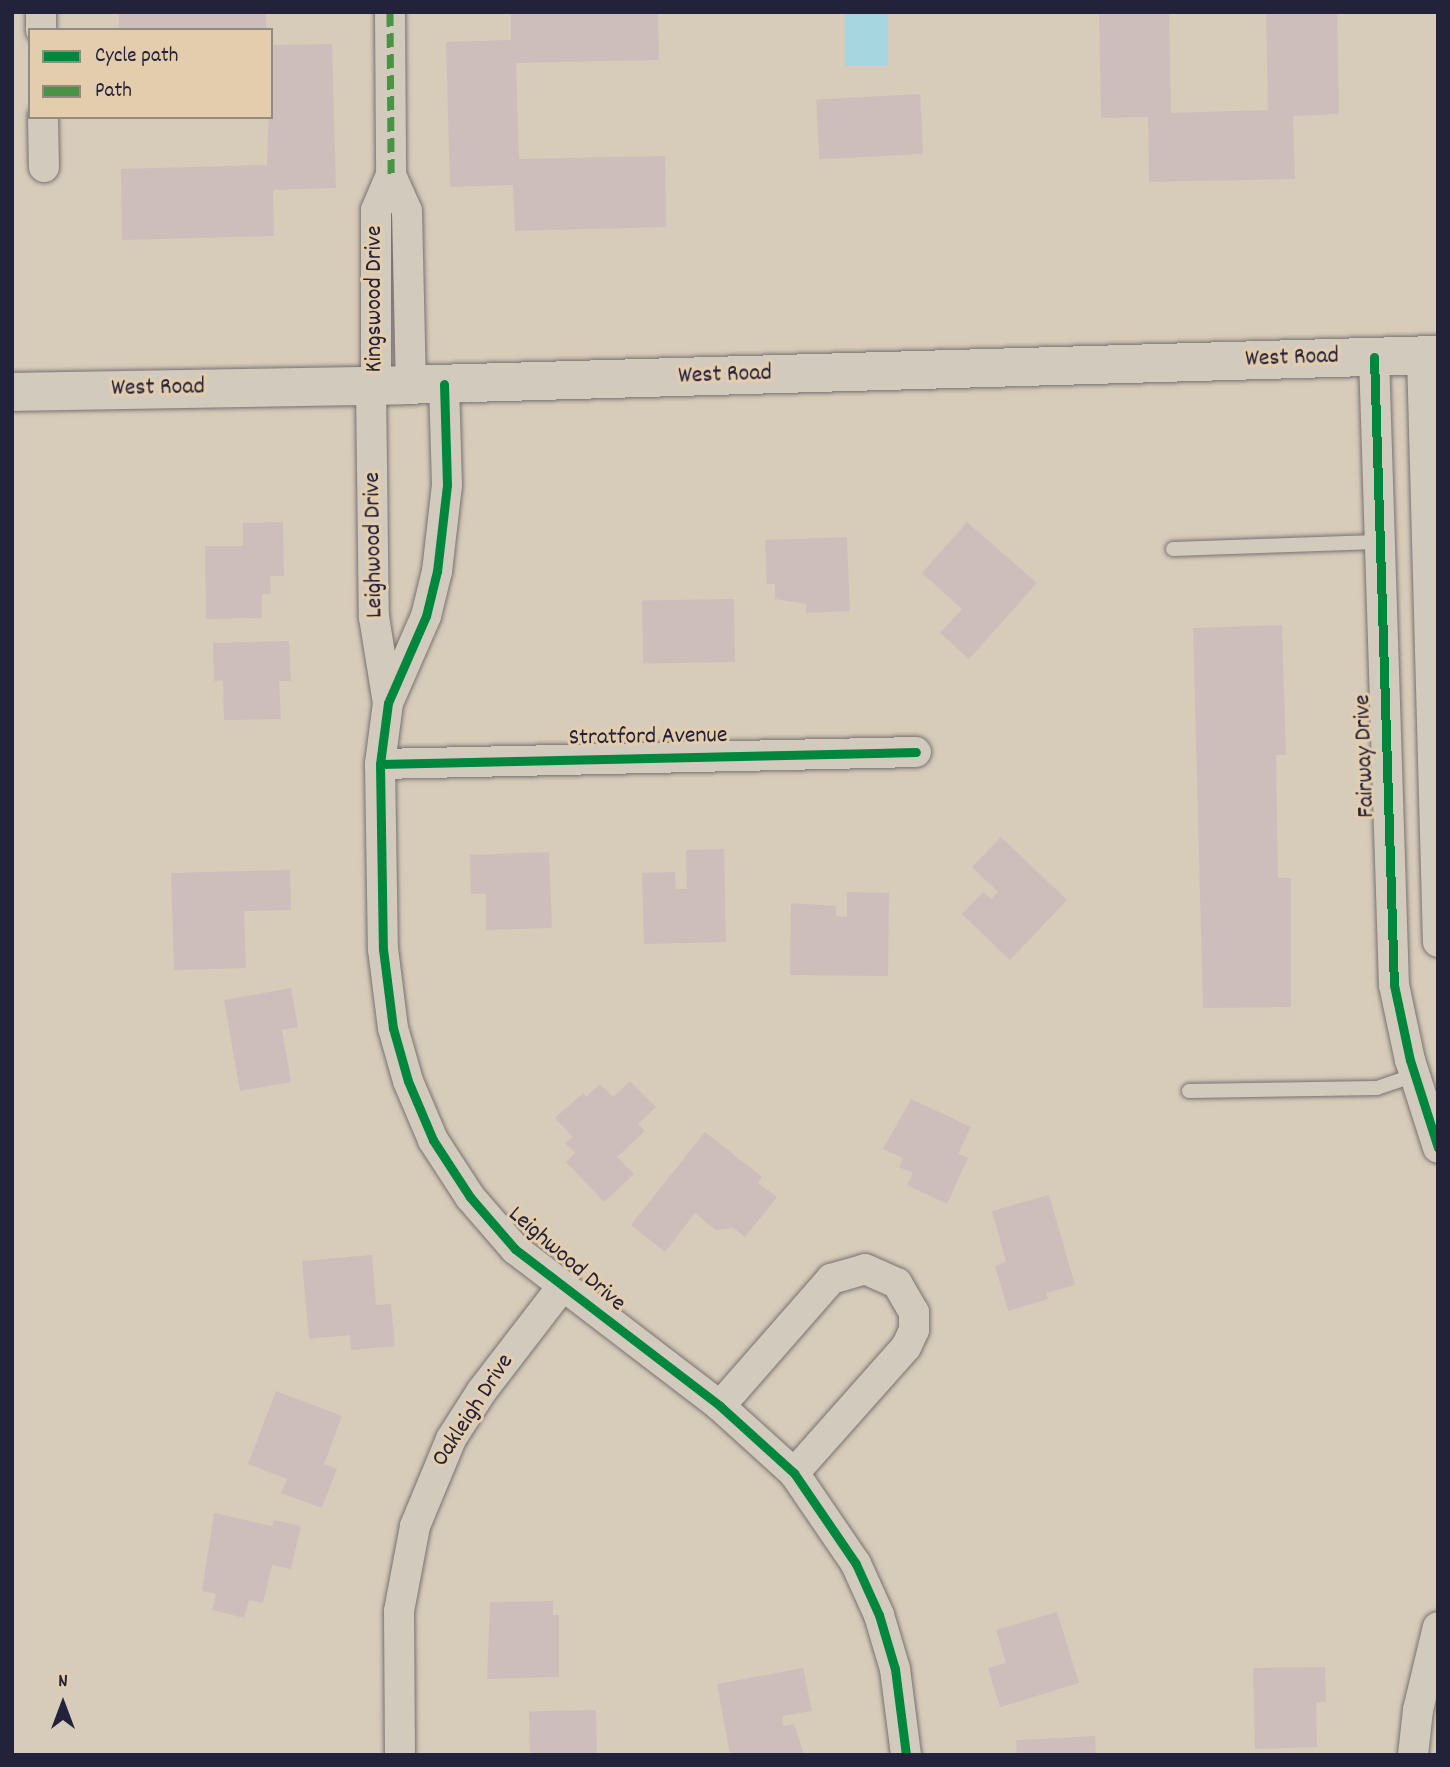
<!DOCTYPE html>
<style>
body{margin:0}
#map{position:relative;width:1450px;height:1767px;overflow:hidden;background:#d7cbba;font-family:Dekko,sans-serif}
div>[style]{position:absolute}
.water>*{inset:0;background:#a6d7e1;transform-origin:0 0}
.building>*{inset:0;background:#cebebb;transform-origin:0 0}
.roads{filter:drop-shadow(0 0 2px #787270) drop-shadow(0 0 2px #787270)}
.service>*{height:14px;margin:-7px;padding:0 7px;transform-origin:7px;border-radius:7px;background:#d3cabe}
.minor>*{height:30px;margin:-15px;padding:0 15px;transform-origin:15px;border-radius:15px;background:#d3cabe}
.secondary>*{height:38px;margin:-19px;padding:0 19px;transform-origin:19px;border-radius:19px;background:#d3cabe}
.quiet>*{height:7px;margin-top:-3.5px;transform-origin:0;background:repeating-linear-gradient(90deg,#4a9344 0 14px,transparent 0 21px)}
.cycleway>*{height:9px;margin:-4.5px;padding:0 4.5px;transform-origin:4.5px;border-radius:4.5px;background:#00873e}
span{translate:-50% -50%;white-space:nowrap;text-align:center;line-height:1.15;-webkit-text-stroke:6px #e4cdad;paint-order:stroke}
.street-label{font-size:24px;color:#22223b}
.frame{position:absolute;inset:0;border:14px solid #22223b;pointer-events:none}
.legend{position:absolute;left:28px;top:28px;width:245px;height:91px;box-sizing:border-box;background:#e4cdad;border:2px solid #96897f;margin:0;padding:9px 12px;list-style:none;font-size:21px;color:#22223b}
.legend li{display:flex;align-items:center;gap:14px;height:35px}
.legend b{width:35px;border:2px solid #96897f}
.north{position:absolute;left:28px;top:1669px;width:70px;height:70px;-webkit-text-stroke:5px #e4cdad;paint-order:stroke;rotate:0deg;font-size:19px;font-weight:700;line-height:28px;text-align:center;color:#22223b}
.north::after{content:'';display:block;margin:auto;width:24px;height:32px;background:#22223b;clip-path:polygon(50% 0,100% 100%,50% 72%,0 100%)}
</style>
<div id="map">
<div class="water">
<i style="left:845px;top:12px;width:43px;height:54px"></i>
</div>
<div class="building">
<i style="left:119px;top:12px;width:147px;height:18px"></i>
<i style="clip-path:polygon(511px 12px,658px 12px,659px 60px,516px 63px,519px 159px,665px 156px,666px 227px,515px 231px,513px 185px,450px 187px,446px 42px,511px 40px)"></i>
<i style="clip-path:polygon(1099px 12px,1169px 12px,1171px 113px,1268px 110px,1266px 12px,1337px 12px,1339px 114px,1293px 116px,1295px 179px,1149px 182px,1148px 117px,1101px 118px)"></i>
<i style="clip-path:polygon(332px 44px,336px 188px,273px 190px,274px 236px,122px 240px,121px 169px,267px 165px,271px 45px)"></i>
<i style="left:920px;top:94px;width:60px;height:104px;rotate:87deg"></i>
<i style="clip-path:polygon(283px 522px,284px 576px,270px 576px,271px 594px,262px 594px,262px 618px,206px 619px,205px 546px,243px 546px,243px 523px)"></i>
<i style="clip-path:polygon(967px 522px,1037px 583px,969px 659px,940px 633px,962px 609px,922px 573px)"></i>
<i style="clip-path:polygon(847px 537px,850px 611px,806px 613px,806px 604px,775px 599px,775px 584px,767px 584px,765px 540px)"></i>
<i style="left:734px;top:599px;width:63px;height:92px;rotate:89deg"></i>
<i style="clip-path:polygon(1282px 625px,1286px 755px,1276px 755px,1278px 878px,1291px 878px,1291px 1007px,1203px 1008px,1193px 628px)"></i>
<i style="clip-path:polygon(289px 641px,291px 681px,279px 681px,281px 719px,224px 720px,223px 680px,214px 681px,213px 643px)"></i>
<i style="clip-path:polygon(1001px 837px,1067px 900px,1010px 960px,962px 914px,983px 892px,991px 899px,998px 892px,972px 867px)"></i>
<i style="clip-path:polygon(724px 849px,726px 942px,644px 944px,642px 873px,675px 872px,676px 889px,687px 889px,686px 850px)"></i>
<i style="clip-path:polygon(549px 852px,552px 928px,486px 930px,486px 894px,471px 894px,470px 855px)"></i>
<i style="clip-path:polygon(290px 870px,291px 910px,244px 911px,246px 968px,174px 970px,171px 873px)"></i>
<i style="clip-path:polygon(847px 892px,889px 893px,888px 976px,790px 975px,791px 903px,836px 906px,836px 916px,847px 917px)"></i>
<i style="clip-path:polygon(291px 988px,298px 1027px,282px 1030px,291px 1082px,240px 1091px,224px 1000px)"></i>
<i style="clip-path:polygon(630px 1081px,656px 1107px,638px 1124px,645px 1131px,617px 1157px,634px 1174px,604px 1202px,566px 1162px,575px 1153px,565px 1143px,573px 1137px,555px 1118px,583px 1093px,586px 1097px,600px 1084px,613px 1097px)"></i>
<i style="clip-path:polygon(911px 1099px,971px 1127px,958px 1154px,968px 1158px,947px 1204px,907px 1185px,913px 1173px,899px 1167px,903px 1158px,883px 1149px)"></i>
<i style="clip-path:polygon(705px 1132px,762px 1177px,758px 1183px,777px 1197px,745px 1237px,733px 1228px,716px 1230px,695px 1213px,665px 1252px,631px 1225px)"></i>
<i style="clip-path:polygon(1049px 1195px,1075px 1285px,1046px 1293px,1048px 1299px,1008px 1311px,995px 1266px,1006px 1262px,992px 1211px)"></i>
<i style="clip-path:polygon(372px 1255px,376px 1305px,391px 1304px,395px 1346px,351px 1350px,350px 1335px,309px 1339px,302px 1261px)"></i>
<i style="clip-path:polygon(276px 1391px,342px 1416px,324px 1464px,337px 1469px,322px 1508px,281px 1493px,287px 1479px,248px 1464px)"></i>
<i style="clip-path:polygon(214px 1513px,272px 1526px,274px 1520px,301px 1526px,291px 1569px,272px 1565px,263px 1603px,249px 1600px,244px 1618px,212px 1610px,216px 1594px,202px 1591px)"></i>
<i style="clip-path:polygon(553px 1601px,553px 1615px,559px 1615px,559px 1677px,487px 1679px,490px 1602px)"></i>
<i style="clip-path:polygon(1057px 1612px,1079px 1683px,1000px 1707px,988px 1668px,1006px 1663px,996px 1630px)"></i>
<i style="clip-path:polygon(1325px 1667px,1326px 1702px,1316px 1702px,1317px 1747px,1255px 1749px,1253px 1668px)"></i>
<i style="clip-path:polygon(803px 1668px,812px 1711px,782px 1716px,783px 1726px,794px 1724px,804px 1755px,730px 1755px,717px 1684px)"></i>
<i style="left:596px;top:1710px;width:45px;height:67px;rotate:89deg"></i>
<i style="left:1095px;top:1736px;width:19px;height:79px;rotate:87deg"></i>
</div>
<div class="roads">
<div class="service">
<i style="left:1173px;top:549px;width:204px;rotate:-2deg"></i>
<i style="left:1189px;top:1091px;width:188px;rotate:-0.9deg"></i>
<i style="left:1377px;top:1088px;width:40px;rotate:-18.9deg"></i>
</div>
<div class="minor">
<i style="left:41px;top:12px;width:18px;rotate:90deg"></i>
<i style="left:390px;top:12px;width:163px;rotate:89.6deg"></i>
<i style="left:391px;top:175px;width:39px;rotate:66deg"></i>
<i style="left:407px;top:211px;width:174px;rotate:88.7deg"></i>
<i style="left:43px;top:117px;width:50px;rotate:88.9deg"></i>
<i style="left:1422px;top:356px;width:586px;rotate:88.44deg"></i>
<i style="left:1374px;top:357px;width:628px;rotate:88.18deg"></i>
<i style="left:1394px;top:985px;width:77px;rotate:78deg"></i>
<i style="left:1410px;top:1060px;width:92px;rotate:72.3deg"></i>
<i style="left:444px;top:384px;width:101px;rotate:88.3deg"></i>
<i style="left:447px;top:485px;width:87px;rotate:96.6deg"></i>
<i style="left:437px;top:571px;width:46px;rotate:103.7deg"></i>
<i style="left:426px;top:616px;width:95px;rotate:113.6deg"></i>
<i style="left:388px;top:703px;width:62px;rotate:97.5deg"></i>
<i style="left:380px;top:764px;width:185px;rotate:89.1deg"></i>
<i style="left:383px;top:949px;width:80px;rotate:82.8deg"></i>
<i style="left:393px;top:1028px;width:55px;rotate:74.2deg"></i>
<i style="left:408px;top:1081px;width:64px;rotate:67deg"></i>
<i style="left:433px;top:1140px;width:68px;rotate:57deg"></i>
<i style="left:470px;top:1197px;width:69px;rotate:49.1deg"></i>
<i style="left:515px;top:1249px;width:258px;rotate:37.4deg"></i>
<i style="left:720px;top:1406px;width:100px;rotate:42.2deg"></i>
<i style="left:794px;top:1473px;width:110px;rotate:55.7deg"></i>
<i style="left:856px;top:1564px;width:56px;rotate:65.7deg"></i>
<i style="left:879px;top:1615px;width:56px;rotate:73.5deg"></i>
<i style="left:895px;top:1669px;width:87px;rotate:82.7deg"></i>
<i style="left:376px;top:385px;width:175px;rotate:-90deg"></i>
<i style="left:376px;top:210px;width:38px;rotate:-67deg"></i>
<i style="left:371px;top:386px;width:231px;rotate:89.3deg"></i>
<i style="left:374px;top:617px;width:87px;rotate:80.8deg"></i>
<i style="left:380px;top:764px;width:536px;rotate:-1.28deg"></i>
<i style="left:720px;top:1406px;width:169px;rotate:-48.8deg"></i>
<i style="left:831px;top:1279px;width:35px;rotate:-16deg"></i>
<i style="left:865px;top:1269px;width:35px;rotate:24deg"></i>
<i style="left:897px;top:1283px;width:34px;rotate:60deg"></i>
<i style="left:914px;top:1312px;width:18px;rotate:90deg"></i>
<i style="left:914px;top:1330px;width:19px;rotate:115deg"></i>
<i style="left:906px;top:1347px;width:169px;rotate:131.6deg"></i>
<i style="left:400px;top:1755px;width:144px;rotate:-90.4deg"></i>
<i style="left:399px;top:1611px;width:86px;rotate:-79.3deg"></i>
<i style="left:415px;top:1526px;width:94px;rotate:-67.5deg"></i>
<i style="left:451px;top:1439px;width:56px;rotate:-57.4deg"></i>
<i style="left:481px;top:1392px;width:131px;rotate:-52.4deg"></i>
<i style="left:1413px;top:1755px;width:45px;rotate:-83.7deg"></i>
<i style="left:1418px;top:1710px;width:85px;rotate:-76.5deg"></i>
</div>
<div class="secondary">
<i style="left:12px;top:392px;width:389px;rotate:-1deg"></i>
<i style="left:401px;top:385px;width:1037px;rotate:-1.66deg"></i>
</div>
</div>
<div class="quiet">
<i style="left:390px;top:12px;width:163px;rotate:89.6deg"></i>
</div>
<div class="cycleway">
<i style="left:1374px;top:357px;width:628px;rotate:88.18deg"></i>
<i style="left:1394px;top:985px;width:77px;rotate:78deg"></i>
<i style="left:1410px;top:1060px;width:92px;rotate:72.3deg"></i>
<i style="left:444px;top:384px;width:101px;rotate:88.3deg"></i>
<i style="left:447px;top:485px;width:87px;rotate:96.6deg"></i>
<i style="left:437px;top:571px;width:46px;rotate:103.7deg"></i>
<i style="left:426px;top:616px;width:95px;rotate:113.6deg"></i>
<i style="left:388px;top:703px;width:62px;rotate:97.5deg"></i>
<i style="left:380px;top:764px;width:185px;rotate:89.1deg"></i>
<i style="left:383px;top:949px;width:80px;rotate:82.8deg"></i>
<i style="left:393px;top:1028px;width:55px;rotate:74.2deg"></i>
<i style="left:408px;top:1081px;width:64px;rotate:67deg"></i>
<i style="left:433px;top:1140px;width:68px;rotate:57deg"></i>
<i style="left:470px;top:1197px;width:69px;rotate:49.1deg"></i>
<i style="left:515px;top:1249px;width:258px;rotate:37.4deg"></i>
<i style="left:720px;top:1406px;width:100px;rotate:42.2deg"></i>
<i style="left:794px;top:1473px;width:110px;rotate:55.7deg"></i>
<i style="left:856px;top:1564px;width:56px;rotate:65.7deg"></i>
<i style="left:879px;top:1615px;width:56px;rotate:73.5deg"></i>
<i style="left:895px;top:1669px;width:87px;rotate:82.7deg"></i>
<i style="left:380px;top:764px;width:536px;rotate:-1.28deg"></i>
</div>
<div class="street-label">
<span style="left:376px;top:299px;rotate:-90deg">Kingswood Drive</span>
<span style="left:1292px;top:359px;rotate:-2deg">West Road</span>
<span style="left:725px;top:376px;rotate:-2deg">West Road</span>
<span style="left:158px;top:389px;rotate:-1deg">West Road</span>
<span style="left:375px;top:545px;rotate:-91deg">Leighwood Drive</span>
<span style="left:648px;top:738px;rotate:-1deg">Stratford Avenue</span>
<span style="left:1366px;top:756px;rotate:-92deg">Fairway Drive</span>
<span style="left:566px;top:1260px;rotate:41deg">Leighwood Drive</span>
<span style="left:474px;top:1411px;rotate:-57deg">Oakleigh Drive</span>
</div>
<div class="frame"></div>
<ul class="legend">
<li><b style="height:9px;background:#00873e"></b>Cycle path</li>
<li><b style="height:9px;background:#4a9344"></b>Path</li>
</ul>
<div class="north">N</div>
</div>
